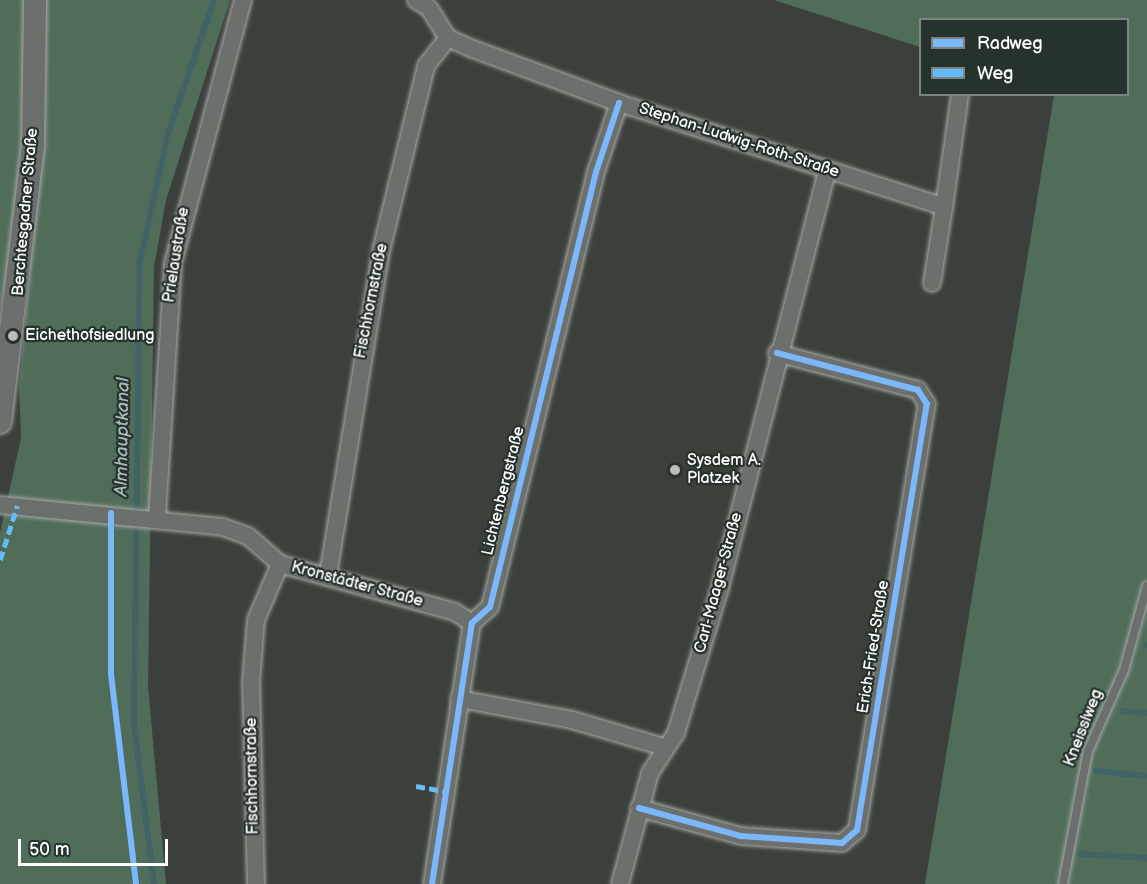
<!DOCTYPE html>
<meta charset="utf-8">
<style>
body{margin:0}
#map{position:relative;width:1147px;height:884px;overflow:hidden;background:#3b403a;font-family:"Balsamiq Sans",sans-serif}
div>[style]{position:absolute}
.green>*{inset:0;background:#506d5a}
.stream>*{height:6px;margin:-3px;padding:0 3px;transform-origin:3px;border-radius:3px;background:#426365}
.roads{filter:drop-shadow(0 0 2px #a7a9a6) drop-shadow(0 0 2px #a7a9a6)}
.lane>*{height:8px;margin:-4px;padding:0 4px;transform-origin:4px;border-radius:4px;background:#6c706d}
.street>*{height:16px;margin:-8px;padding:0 8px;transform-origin:8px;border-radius:8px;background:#6c706d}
.secondary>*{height:22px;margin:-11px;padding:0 11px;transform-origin:11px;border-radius:11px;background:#6c706d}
.quiet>*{height:4.5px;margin-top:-2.25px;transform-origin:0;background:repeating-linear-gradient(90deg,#63bbfa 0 9px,transparent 0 13.5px)}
.cycleway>*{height:6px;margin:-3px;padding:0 3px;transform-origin:3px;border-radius:3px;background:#7ab7fb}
.dots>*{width:16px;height:16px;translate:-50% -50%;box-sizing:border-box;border:3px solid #26332d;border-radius:50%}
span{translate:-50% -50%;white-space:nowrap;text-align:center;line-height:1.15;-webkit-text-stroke:4.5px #26332d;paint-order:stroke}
.street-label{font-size:16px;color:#fff}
.poi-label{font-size:16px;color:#fff}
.left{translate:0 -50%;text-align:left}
.water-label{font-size:18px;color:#aabbbc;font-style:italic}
.legend{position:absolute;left:919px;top:18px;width:210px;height:78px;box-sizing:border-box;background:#26332d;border:2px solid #7d8581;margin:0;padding:8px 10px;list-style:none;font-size:18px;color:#fff}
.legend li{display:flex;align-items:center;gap:12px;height:30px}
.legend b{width:30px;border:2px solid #7d8581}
.scale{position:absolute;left:18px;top:839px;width:150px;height:27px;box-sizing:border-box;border:3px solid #fff;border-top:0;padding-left:8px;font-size:18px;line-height:21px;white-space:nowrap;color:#fff;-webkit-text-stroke:4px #26332d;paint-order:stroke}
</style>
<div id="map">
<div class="green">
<i style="clip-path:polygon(0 0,26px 0,28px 37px,19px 210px,0 310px)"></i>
<i style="clip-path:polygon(45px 0,230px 0,166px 200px,154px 267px,148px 686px,166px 884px,0 884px,0 533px,21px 438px,19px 386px,44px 124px)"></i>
<i style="clip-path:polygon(774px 0,1147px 0,1147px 884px,925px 884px,1054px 95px,1128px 94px,1128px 20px,920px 20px,920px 47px)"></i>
</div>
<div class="stream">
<i style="left:1146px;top:645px;width:1px"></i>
<i style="left:1123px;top:711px;width:24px;rotate:5deg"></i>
<i style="left:1096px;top:771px;width:51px;rotate:5.6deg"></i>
<i style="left:1079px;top:854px;width:68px;rotate:3.4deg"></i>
<i style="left:154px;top:884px;width:161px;rotate:-97.1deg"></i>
<i style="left:134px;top:724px;width:463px;rotate:-89.3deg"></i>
<i style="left:140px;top:261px;width:130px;rotate:-77.6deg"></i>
<i style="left:168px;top:134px;width:142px;rotate:-71.1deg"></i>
</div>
<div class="roads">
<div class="lane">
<i style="left:1063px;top:884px;width:135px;rotate:-79.4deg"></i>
<i style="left:1088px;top:751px;width:89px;rotate:-66deg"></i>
<i style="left:1124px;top:670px;width:87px;rotate:-74.7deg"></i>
</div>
<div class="street">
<i style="left:416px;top:0;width:15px;rotate:32deg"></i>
<i style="left:429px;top:8px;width:36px;rotate:58deg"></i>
<i style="left:448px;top:38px;width:27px;rotate:24deg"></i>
<i style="left:473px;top:49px;width:156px;rotate:20.3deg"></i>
<i style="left:619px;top:103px;width:341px;rotate:17.7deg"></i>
<i style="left:944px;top:207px;width:114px;rotate:-81.9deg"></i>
<i style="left:932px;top:283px;width:77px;rotate:-81deg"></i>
<i style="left:0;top:505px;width:224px;rotate:5.6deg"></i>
<i style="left:223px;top:527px;width:27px;rotate:20deg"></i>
<i style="left:248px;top:536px;width:43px;rotate:41.2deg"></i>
<i style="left:280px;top:564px;width:181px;rotate:15.3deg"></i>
<i style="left:455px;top:612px;width:20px;rotate:33deg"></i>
<i style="left:157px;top:518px;width:256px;rotate:-86.4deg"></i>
<i style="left:173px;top:263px;width:272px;rotate:-75.1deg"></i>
<i style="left:328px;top:575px;width:328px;rotate:-80.7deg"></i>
<i style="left:381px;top:251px;width:190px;rotate:-76.3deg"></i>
<i style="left:426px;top:66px;width:36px;rotate:-52deg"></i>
<i style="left:459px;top:699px;width:115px;rotate:10.5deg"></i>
<i style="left:572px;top:720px;width:96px;rotate:16.4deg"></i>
<i style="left:639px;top:808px;width:106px;rotate:15.4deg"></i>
<i style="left:741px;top:836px;width:101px;rotate:4deg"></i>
<i style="left:842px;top:843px;width:20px;rotate:-41deg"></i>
<i style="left:857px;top:830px;width:432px;rotate:-80.7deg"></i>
<i style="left:927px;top:404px;width:17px;rotate:-123deg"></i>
<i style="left:918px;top:390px;width:146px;rotate:-165.3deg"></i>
<i style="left:256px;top:884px;width:201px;rotate:-91.4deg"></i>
<i style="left:251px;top:683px;width:63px;rotate:-85.5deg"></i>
<i style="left:256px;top:620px;width:61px;rotate:-66.8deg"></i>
<i style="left:432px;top:884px;width:264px;rotate:-81.3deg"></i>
<i style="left:472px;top:623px;width:24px;rotate:-42deg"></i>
<i style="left:490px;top:607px;width:448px;rotate:-76.3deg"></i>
<i style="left:596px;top:172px;width:73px;rotate:-71.6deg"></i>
<i style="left:620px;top:884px;width:115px;rotate:-74.9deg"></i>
<i style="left:650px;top:773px;width:48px;rotate:-57deg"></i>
<i style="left:676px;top:733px;width:152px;rotate:-73.1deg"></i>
<i style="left:720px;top:588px;width:431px;rotate:-75.6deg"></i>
</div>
<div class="secondary">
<i style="left:0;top:422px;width:277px;rotate:-83.2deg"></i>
<i style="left:33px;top:147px;width:147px;rotate:-89.2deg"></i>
</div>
</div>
<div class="quiet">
<i style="left:0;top:560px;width:57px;rotate:-72.5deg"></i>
<i style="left:416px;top:786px;width:29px;rotate:10deg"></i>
</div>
<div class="cycleway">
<i style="left:111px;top:513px;width:161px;rotate:90deg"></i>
<i style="left:111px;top:674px;width:211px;rotate:83.2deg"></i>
<i style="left:639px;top:808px;width:106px;rotate:15.4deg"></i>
<i style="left:741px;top:836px;width:101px;rotate:4deg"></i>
<i style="left:842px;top:843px;width:20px;rotate:-41deg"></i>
<i style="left:857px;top:830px;width:432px;rotate:-80.7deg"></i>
<i style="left:927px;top:404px;width:17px;rotate:-123deg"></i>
<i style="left:918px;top:390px;width:146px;rotate:-165.3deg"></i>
<i style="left:432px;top:884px;width:264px;rotate:-81.3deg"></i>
<i style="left:472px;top:623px;width:24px;rotate:-42deg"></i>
<i style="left:490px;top:607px;width:448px;rotate:-76.3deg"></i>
<i style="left:596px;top:172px;width:73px;rotate:-71.6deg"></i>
</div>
<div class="dots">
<i style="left:13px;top:336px;background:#babcba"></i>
<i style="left:675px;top:470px;background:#babcba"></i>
</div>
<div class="street-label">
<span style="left:739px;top:141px;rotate:18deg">Stephan-Ludwig-Roth-Straße</span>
<span style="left:26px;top:212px;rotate:-85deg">Berchtesgadner Straße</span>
<span style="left:177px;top:255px;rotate:-81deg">Prielaustraße</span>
<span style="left:372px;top:301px;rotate:-79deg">Fischhornstraße</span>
<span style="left:504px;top:491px;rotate:-76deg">Lichtenbergstraße</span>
<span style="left:719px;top:583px;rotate:-75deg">Carl-Maager-Straße</span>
<span style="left:357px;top:585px;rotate:15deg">Kronstädter Straße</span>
<span style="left:874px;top:647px;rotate:-81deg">Erich-Fried-Straße</span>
<span style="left:1084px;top:728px;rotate:-69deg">Kneisslweg</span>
<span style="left:253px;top:776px;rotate:-91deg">Fischhornstraße</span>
</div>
<div class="poi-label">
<span class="left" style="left:25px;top:336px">Eichethofsiedlung</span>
<span class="left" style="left:687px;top:470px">Sysdem A.<br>Platzek</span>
</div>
<div class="water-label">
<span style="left:123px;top:437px;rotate:-89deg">Almhauptkanal</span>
</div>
<ul class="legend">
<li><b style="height:8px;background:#7ab7fb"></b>Radweg</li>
<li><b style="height:8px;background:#63bbfa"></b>Weg</li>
</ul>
<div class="scale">50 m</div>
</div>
